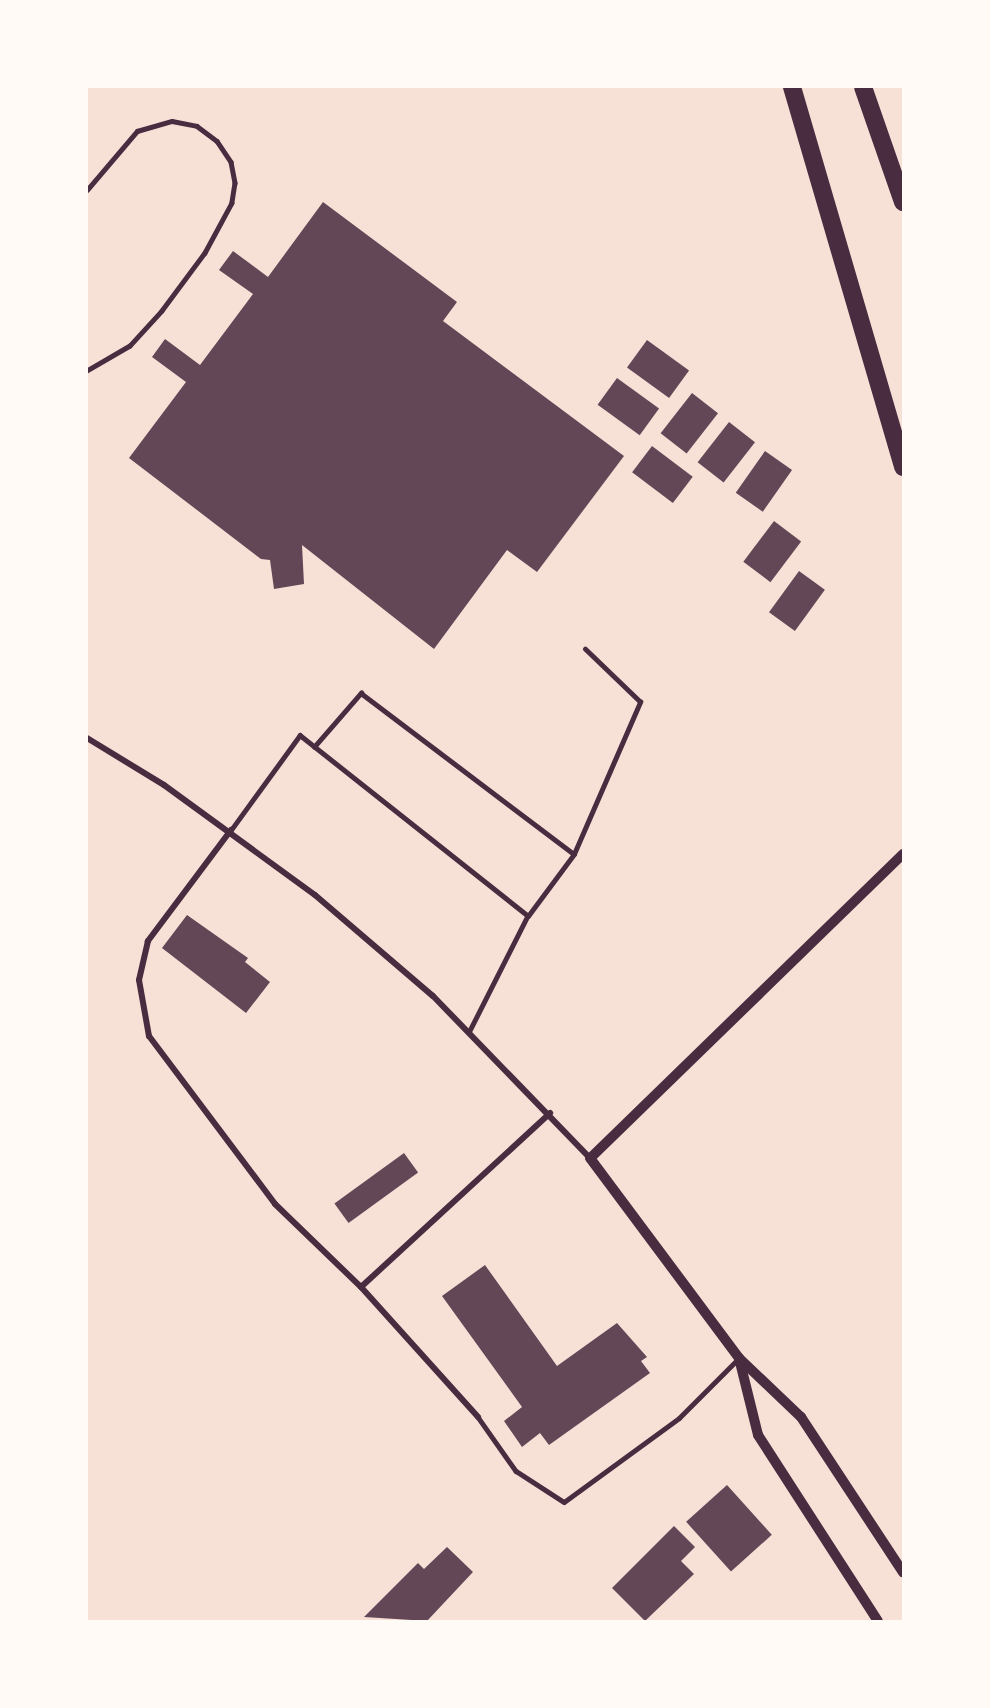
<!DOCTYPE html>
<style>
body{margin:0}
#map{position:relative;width:990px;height:1708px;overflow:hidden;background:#f7e1d7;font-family:"PT Sans",sans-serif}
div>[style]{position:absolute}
.building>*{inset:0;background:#644757;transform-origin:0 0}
.service>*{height:4.5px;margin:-2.25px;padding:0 2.25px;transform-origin:2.25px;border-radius:2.25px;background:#4a2c40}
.minor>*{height:6px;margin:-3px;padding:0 3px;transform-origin:3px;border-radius:3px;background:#4a2c40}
.tertiary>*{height:10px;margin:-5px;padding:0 5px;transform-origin:5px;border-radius:5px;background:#4a2c40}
.motorway>*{height:18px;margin:-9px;padding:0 9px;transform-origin:9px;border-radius:9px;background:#4a2c40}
span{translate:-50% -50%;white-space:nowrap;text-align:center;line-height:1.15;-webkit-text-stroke:5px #fffaf5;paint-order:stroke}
.frame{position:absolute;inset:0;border:88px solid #fffaf5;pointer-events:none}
</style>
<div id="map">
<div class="building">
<i style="clip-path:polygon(323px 202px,457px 302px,443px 321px,624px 456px,537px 572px,507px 550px,434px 649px,302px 545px,304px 584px,274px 589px,270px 560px,261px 559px,129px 458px,186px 382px,152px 357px,165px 339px,200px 365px,253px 294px,219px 270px,233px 251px,268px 277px)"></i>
<i style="left:647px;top:340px;width:52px;height:34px;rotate:36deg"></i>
<i style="left:617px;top:378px;width:52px;height:33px;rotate:36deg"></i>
<i style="left:692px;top:393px;width:33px;height:51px;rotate:38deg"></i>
<i style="left:729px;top:422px;width:33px;height:51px;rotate:38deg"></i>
<i style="left:652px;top:446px;width:51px;height:33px;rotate:37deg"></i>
<i style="left:765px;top:451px;width:33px;height:51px;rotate:35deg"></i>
<i style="left:774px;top:521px;width:34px;height:51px;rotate:37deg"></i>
<i style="left:799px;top:571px;width:32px;height:51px;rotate:36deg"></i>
<i style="clip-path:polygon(187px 915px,248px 958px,245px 962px,270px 982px,246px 1013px,162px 948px)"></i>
<i style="left:404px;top:1153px;width:24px;height:86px;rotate:54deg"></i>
<i style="clip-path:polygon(485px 1265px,557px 1366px,617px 1323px,647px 1357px,641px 1361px,650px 1373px,549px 1445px,540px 1433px,522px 1447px,504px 1421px,522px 1407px,442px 1296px)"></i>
<i style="left:727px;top:1485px;width:67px;height:55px;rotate:48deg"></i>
<i style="clip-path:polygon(674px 1526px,695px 1547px,681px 1561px,694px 1574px,645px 1621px,612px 1588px)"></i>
<i style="clip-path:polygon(447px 1547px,473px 1572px,427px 1621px,364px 1617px,418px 1563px,424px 1569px)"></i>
</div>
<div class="service">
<i style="left:87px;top:190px;width:77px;rotate:-49.7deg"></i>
<i style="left:137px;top:131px;width:36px;rotate:-16deg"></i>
<i style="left:172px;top:121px;width:25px;rotate:11deg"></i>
<i style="left:197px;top:126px;width:25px;rotate:37deg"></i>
<i style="left:217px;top:141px;width:25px;rotate:56deg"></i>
<i style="left:231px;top:162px;width:21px;rotate:79deg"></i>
<i style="left:235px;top:183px;width:20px;rotate:99deg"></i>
<i style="left:232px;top:203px;width:57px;rotate:118.4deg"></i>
<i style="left:205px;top:253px;width:72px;rotate:126.6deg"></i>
<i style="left:162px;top:311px;width:47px;rotate:132.4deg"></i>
<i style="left:130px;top:346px;width:50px;rotate:149.8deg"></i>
<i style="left:314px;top:747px;width:72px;rotate:-49deg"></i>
<i style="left:361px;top:693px;width:267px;rotate:37.1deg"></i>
<i style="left:231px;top:830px;width:117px;rotate:-54deg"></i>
<i style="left:300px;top:735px;width:291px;rotate:38.4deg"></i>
<i style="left:528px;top:916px;width:129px;rotate:116.8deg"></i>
<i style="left:528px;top:916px;width:77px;rotate:-53.4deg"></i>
<i style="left:574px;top:854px;width:166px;rotate:-66.5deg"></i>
<i style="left:640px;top:702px;width:76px;rotate:-136.1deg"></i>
<i style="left:478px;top:1417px;width:66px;rotate:54.9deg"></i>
<i style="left:516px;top:1471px;width:57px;rotate:32.9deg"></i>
<i style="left:564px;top:1502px;width:142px;rotate:-36.1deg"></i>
<i style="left:679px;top:1418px;width:85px;rotate:-45deg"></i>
</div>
<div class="minor">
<i style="left:87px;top:738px;width:90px;rotate:31.4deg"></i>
<i style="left:164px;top:785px;width:187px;rotate:36.1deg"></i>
<i style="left:315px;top:895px;width:155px;rotate:40.6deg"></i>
<i style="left:433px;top:996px;width:226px;rotate:45.9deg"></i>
<i style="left:231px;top:830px;width:139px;rotate:126.8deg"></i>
<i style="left:148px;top:941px;width:40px;rotate:103deg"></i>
<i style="left:139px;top:980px;width:57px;rotate:79.9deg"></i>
<i style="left:149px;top:1036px;width:210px;rotate:53.1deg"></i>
<i style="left:275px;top:1204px;width:120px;rotate:44deg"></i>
<i style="left:361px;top:1287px;width:175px;rotate:48deg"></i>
<i style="left:361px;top:1287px;width:257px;rotate:-42.6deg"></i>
</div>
<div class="tertiary">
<i style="left:903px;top:854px;width:436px;rotate:135.8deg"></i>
<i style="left:590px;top:1158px;width:249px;rotate:53.3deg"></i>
<i style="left:739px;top:1358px;width:86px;rotate:43.6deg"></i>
<i style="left:801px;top:1417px;width:186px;rotate:56.7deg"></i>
<i style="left:739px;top:1358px;width:79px;rotate:76.1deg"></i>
<i style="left:758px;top:1435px;width:221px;rotate:57.2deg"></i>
</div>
<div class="motorway">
<i style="left:792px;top:87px;width:396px;rotate:73.7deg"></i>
<i style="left:863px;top:87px;width:122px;rotate:70.8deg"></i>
</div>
<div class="frame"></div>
</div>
